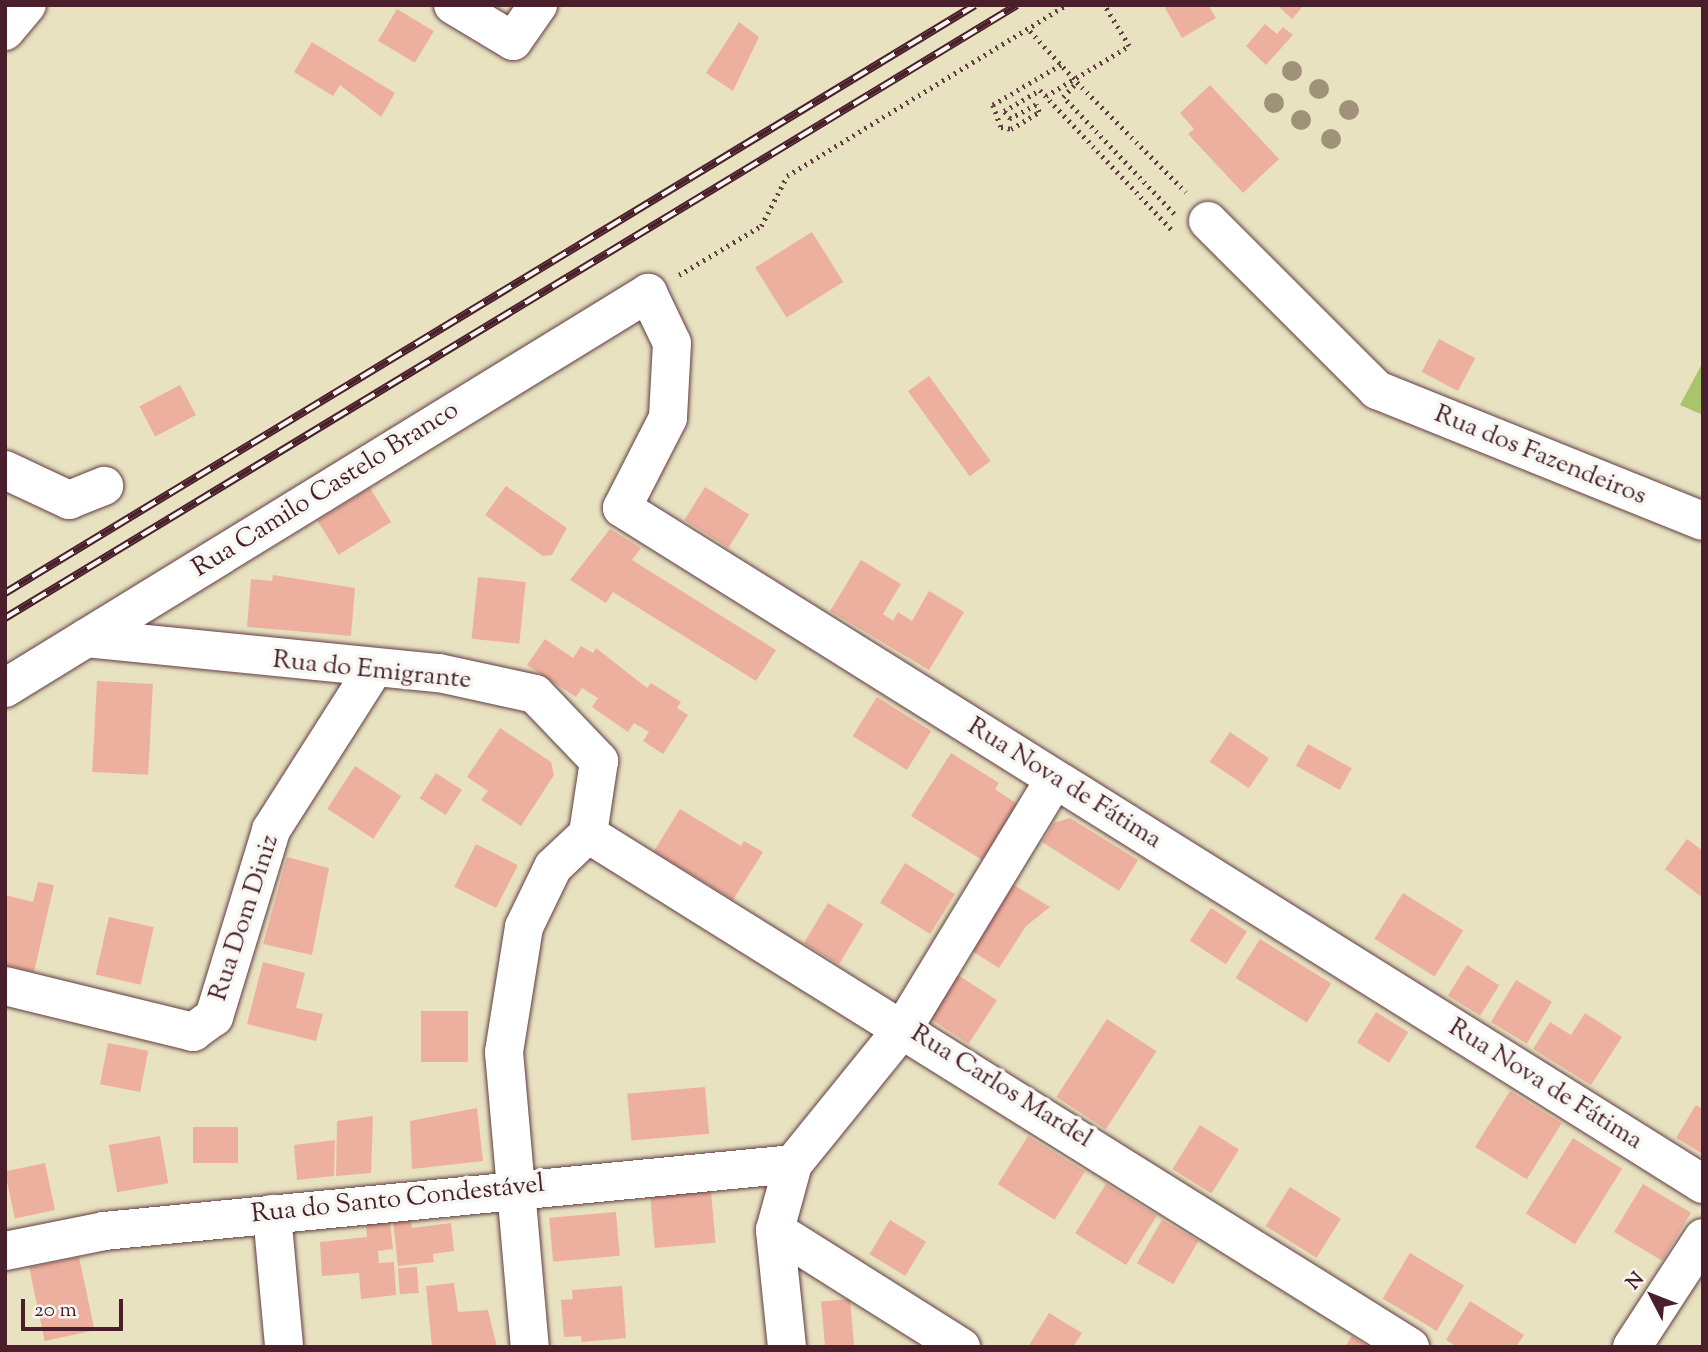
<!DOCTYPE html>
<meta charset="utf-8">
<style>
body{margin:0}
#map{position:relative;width:1708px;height:1352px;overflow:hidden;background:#e8e2c1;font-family:"Sorts Mill Goudy",serif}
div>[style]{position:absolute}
.green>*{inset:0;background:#a8c56c}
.building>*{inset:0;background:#eeb09e;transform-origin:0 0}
.path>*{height:4.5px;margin-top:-2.25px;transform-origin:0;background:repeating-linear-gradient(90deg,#623c42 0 2px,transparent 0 7px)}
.roads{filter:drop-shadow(0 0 2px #623c42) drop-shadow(0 0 2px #623c42)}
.street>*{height:38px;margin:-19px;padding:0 19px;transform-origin:19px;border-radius:19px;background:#fff}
.rail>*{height:8px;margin-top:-4px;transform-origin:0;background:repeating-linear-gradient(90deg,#f6f6f2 0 16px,#4a1f2b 0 32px);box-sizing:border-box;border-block:2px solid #4a1f2b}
.path-bridge>*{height:4.5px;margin-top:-2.25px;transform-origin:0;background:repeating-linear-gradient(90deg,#623c42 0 2px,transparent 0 7px)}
.trees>*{width:20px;height:20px;margin:-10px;border-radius:50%;background:#a09279}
span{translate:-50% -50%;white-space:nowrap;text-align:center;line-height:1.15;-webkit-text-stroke:7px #f6f6f2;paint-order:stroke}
.street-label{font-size:26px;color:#4a1f2b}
.frame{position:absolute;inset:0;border:7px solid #4a1f2b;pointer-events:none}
.north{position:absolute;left:1617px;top:1261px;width:70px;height:70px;-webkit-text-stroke:5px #f6f6f2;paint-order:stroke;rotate:312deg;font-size:19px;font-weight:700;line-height:28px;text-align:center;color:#4a1f2b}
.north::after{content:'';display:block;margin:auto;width:24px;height:32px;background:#4a1f2b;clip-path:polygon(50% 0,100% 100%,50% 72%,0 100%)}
.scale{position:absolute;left:21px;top:1299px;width:102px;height:32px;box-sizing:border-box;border:4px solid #4a1f2b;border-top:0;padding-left:9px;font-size:21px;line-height:24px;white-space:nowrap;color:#4a1f2b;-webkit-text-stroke:5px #f6f6f2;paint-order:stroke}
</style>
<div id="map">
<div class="green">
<i style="clip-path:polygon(1703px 362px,1703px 415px,1680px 405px)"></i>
</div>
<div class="building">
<i style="clip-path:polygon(1170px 5px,1208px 5px,1216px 18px,1182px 38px,1165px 8px)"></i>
<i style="clip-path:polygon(1277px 5px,1304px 5px,1292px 19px)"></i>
<i style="left:397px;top:9px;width:43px;height:37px;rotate:31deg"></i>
<i style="clip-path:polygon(739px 22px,759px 37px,733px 91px,706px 73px)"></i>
<i style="clip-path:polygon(1265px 24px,1277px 34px,1283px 27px,1293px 35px,1266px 65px,1246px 46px)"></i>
<i style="clip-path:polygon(312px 42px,395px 93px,381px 117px,340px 85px,333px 96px,294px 72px)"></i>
<i style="clip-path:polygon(1210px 85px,1279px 159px,1243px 193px,1188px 134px,1194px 129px,1180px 113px)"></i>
<i style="left:812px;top:232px;width:59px;height:67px;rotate:58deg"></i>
<i style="left:1439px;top:339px;width:41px;height:37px;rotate:28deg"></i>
<i style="left:929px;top:376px;width:105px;height:26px;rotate:54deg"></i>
<i style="left:180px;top:385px;width:34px;height:46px;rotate:62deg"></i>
<i style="clip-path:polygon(506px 486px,567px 528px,552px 555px,543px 556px,485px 515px)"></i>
<i style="left:705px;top:487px;width:52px;height:39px;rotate:32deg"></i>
<i style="left:370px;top:488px;width:40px;height:62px;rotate:58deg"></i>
<i style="clip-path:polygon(610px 529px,641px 548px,632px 560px,776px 650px,756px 681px,613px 592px,606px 603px,570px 580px)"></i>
<i style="clip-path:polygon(861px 560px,901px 584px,883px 614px,893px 621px,898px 612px,912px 621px,929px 591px,964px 612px,929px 670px,830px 611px)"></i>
<i style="clip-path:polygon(273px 575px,355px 588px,351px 636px,247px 627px,251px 579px,272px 581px)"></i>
<i style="left:478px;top:577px;width:48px;height:62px;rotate:6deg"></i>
<i style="clip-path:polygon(545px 639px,573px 658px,581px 646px,593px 653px,596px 648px,647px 688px,651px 683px,681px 702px,677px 708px,688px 715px,663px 754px,643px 741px,649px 732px,634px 723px,628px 732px,592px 707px,598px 698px,582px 688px,576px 697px,527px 665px)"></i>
<i style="left:97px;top:681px;width:56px;height:91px;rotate:3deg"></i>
<i style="left:877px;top:697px;width:64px;height:46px;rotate:32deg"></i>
<i style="clip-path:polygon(500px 728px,551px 762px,554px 775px,521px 826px,481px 800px,488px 791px,467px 777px)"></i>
<i style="left:1230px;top:732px;width:47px;height:36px;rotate:34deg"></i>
<i style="left:1308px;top:744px;width:50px;height:25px;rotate:29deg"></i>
<i style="clip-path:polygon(951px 753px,999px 783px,995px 789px,1017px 804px,982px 860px,911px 816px)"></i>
<i style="left:355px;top:766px;width:55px;height:51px;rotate:33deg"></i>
<i style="left:436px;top:773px;width:31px;height:30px;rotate:33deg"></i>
<i style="clip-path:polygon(680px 809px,741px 846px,744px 841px,763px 852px,733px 900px,654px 851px)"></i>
<i style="clip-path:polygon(1070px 818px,1138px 860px,1119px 891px,1042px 842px,1054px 823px)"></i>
<i style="clip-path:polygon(1687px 839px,1703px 851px,1703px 898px,1665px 869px)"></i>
<i style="left:476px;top:844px;width:47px;height:48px;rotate:27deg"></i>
<i style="clip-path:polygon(287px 857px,329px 868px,312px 955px,263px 944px)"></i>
<i style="left:905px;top:863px;width:59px;height:47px;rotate:32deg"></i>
<i style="clip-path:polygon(38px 882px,54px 885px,34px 972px,5px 965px,5px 895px,33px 902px)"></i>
<i style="clip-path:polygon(1014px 885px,1050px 907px,1026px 926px,999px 968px,972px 951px)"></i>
<i style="left:1403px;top:893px;width:71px;height:54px;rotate:32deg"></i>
<i style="left:828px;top:903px;width:41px;height:47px;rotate:31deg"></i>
<i style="left:1211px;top:908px;width:43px;height:39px;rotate:33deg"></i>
<i style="left:109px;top:917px;width:46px;height:59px;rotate:13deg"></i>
<i style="left:1260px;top:939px;width:84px;height:46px;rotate:32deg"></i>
<i style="clip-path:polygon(263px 962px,305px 973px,296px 1008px,323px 1014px,316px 1041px,247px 1024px)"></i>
<i style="left:1467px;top:965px;width:38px;height:36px;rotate:32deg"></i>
<i style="left:955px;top:973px;width:50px;height:52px;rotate:33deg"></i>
<i style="left:1516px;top:980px;width:42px;height:49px;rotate:31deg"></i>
<i style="left:421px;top:1011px;width:47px;height:51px"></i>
<i style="left:1376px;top:1012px;width:38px;height:36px;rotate:32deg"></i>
<i style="clip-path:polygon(1585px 1013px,1622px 1037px,1591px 1085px,1533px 1049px,1550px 1022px,1571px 1035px)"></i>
<i style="left:1107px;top:1019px;width:59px;height:93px;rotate:33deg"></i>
<i style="left:108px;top:1043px;width:41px;height:42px;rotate:11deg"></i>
<i style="left:705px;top:1087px;width:47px;height:78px;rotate:85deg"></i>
<i style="left:1510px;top:1091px;width:61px;height:66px;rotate:32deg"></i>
<i style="clip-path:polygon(1696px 1105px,1703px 1109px,1703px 1154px,1676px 1138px)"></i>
<i style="clip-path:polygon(477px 1108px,483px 1161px,412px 1169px,410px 1121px)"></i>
<i style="clip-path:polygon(373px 1116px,371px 1173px,336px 1176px,337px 1121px)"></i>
<i style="left:1200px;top:1125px;width:46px;height:52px;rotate:32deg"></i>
<i style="left:193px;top:1127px;width:45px;height:36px"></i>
<i style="left:160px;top:1136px;width:48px;height:52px;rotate:80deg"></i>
<i style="left:1028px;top:1136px;width:67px;height:57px;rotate:32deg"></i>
<i style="left:1573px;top:1138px;width:58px;height:89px;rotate:32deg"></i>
<i style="clip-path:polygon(335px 1140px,334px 1176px,297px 1180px,294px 1145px)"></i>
<i style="left:45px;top:1163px;width:48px;height:41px;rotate:78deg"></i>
<i style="left:1106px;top:1184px;width:60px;height:58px;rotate:32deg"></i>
<i style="left:1643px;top:1184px;width:56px;height:56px;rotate:31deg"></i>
<i style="left:1290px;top:1187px;width:60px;height:46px;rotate:32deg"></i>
<i style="left:711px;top:1191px;width:52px;height:61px;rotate:85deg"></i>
<i style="left:616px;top:1212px;width:44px;height:67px;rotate:85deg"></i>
<i style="clip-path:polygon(411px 1220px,412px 1228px,451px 1223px,454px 1251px,433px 1254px,434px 1262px,398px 1266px,393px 1222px)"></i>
<i style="left:890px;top:1220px;width:42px;height:40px;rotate:31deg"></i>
<i style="left:1162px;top:1220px;width:42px;height:50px;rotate:30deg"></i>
<i style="clip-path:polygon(390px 1222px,393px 1249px,378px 1251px,379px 1263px,394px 1262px,396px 1295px,361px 1299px,359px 1273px,322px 1276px,320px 1242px,367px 1237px,366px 1224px)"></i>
<i style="left:1410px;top:1253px;width:63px;height:53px;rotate:31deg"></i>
<i style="left:79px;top:1257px;width:75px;height:51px;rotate:78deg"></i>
<i style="left:417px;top:1267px;width:26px;height:19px;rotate:86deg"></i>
<i style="clip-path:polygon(454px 1283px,458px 1312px,488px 1310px,497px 1347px,432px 1347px,426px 1286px)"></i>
<i style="clip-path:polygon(622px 1286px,626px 1338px,582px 1342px,581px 1336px,564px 1337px,561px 1300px,573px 1299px,572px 1290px)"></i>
<i style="left:850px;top:1299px;width:48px;height:29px;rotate:85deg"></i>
<i style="clip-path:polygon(1470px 1301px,1524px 1335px,1516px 1347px,1457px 1347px,1446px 1340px)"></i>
<i style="clip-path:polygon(1049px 1313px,1082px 1333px,1073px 1347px,1028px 1347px)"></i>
<i style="clip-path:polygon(1352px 1336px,1368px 1347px,1345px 1347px)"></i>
</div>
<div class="path">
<i style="left:1030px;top:31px;width:69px;rotate:47.3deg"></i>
<i style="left:1061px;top:65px;width:79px;rotate:149.5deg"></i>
<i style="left:993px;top:105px;width:23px;rotate:70deg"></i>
<i style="left:1001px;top:127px;width:10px;rotate:11deg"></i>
<i style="left:1011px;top:129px;width:33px;rotate:-31deg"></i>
<i style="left:1039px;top:112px;width:8px;rotate:-113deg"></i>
<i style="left:1036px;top:105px;width:30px;rotate:152deg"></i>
<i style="left:1010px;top:119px;width:10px;rotate:-127deg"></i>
<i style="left:1004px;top:111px;width:42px;rotate:-30.3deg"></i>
<i style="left:1040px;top:90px;width:195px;rotate:46.7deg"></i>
<i style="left:1174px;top:214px;width:161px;rotate:-133.5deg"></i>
<i style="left:1063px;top:97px;width:21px;rotate:-47deg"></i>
<i style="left:1077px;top:82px;width:155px;rotate:45.3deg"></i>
<i style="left:679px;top:275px;width:96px;rotate:-30.9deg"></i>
<i style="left:761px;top:226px;width:56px;rotate:-62.5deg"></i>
<i style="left:787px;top:176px;width:327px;rotate:-31.5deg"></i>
</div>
<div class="roads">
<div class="street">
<i style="left:453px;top:5px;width:70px;rotate:31deg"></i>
<i style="left:513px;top:41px;width:44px;rotate:-55.2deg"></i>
<i style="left:5px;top:31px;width:34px;rotate:-50deg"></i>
<i style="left:1208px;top:221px;width:239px;rotate:45deg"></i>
<i style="left:1377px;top:390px;width:351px;rotate:21.9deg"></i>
<i style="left:5px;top:470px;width:71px;rotate:25.1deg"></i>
<i style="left:69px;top:500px;width:38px;rotate:-22deg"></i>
<i style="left:86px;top:638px;width:355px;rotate:5.7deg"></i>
<i style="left:439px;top:673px;width:98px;rotate:12.3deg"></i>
<i style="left:535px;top:694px;width:93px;rotate:46.3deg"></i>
<i style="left:599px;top:761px;width:74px;rotate:98.6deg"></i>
<i style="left:588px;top:834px;width:48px;rotate:136.7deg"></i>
<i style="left:553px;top:867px;width:67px;rotate:115.8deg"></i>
<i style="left:524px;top:927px;width:127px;rotate:99.1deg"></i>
<i style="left:504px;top:1052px;width:296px;rotate:85deg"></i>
<i style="left:5px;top:688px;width:755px;rotate:-31.56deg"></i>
<i style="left:648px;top:293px;width:55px;rotate:64.4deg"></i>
<i style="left:672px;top:343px;width:75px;rotate:93.1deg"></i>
<i style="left:668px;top:418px;width:101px;rotate:117.1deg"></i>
<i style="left:622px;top:508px;width:1275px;rotate:32.02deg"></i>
<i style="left:588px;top:834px;width:969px;rotate:31.97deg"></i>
<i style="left:5px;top:986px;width:194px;rotate:13.7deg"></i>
<i style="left:193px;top:1032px;width:26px;rotate:-36deg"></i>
<i style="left:214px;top:1017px;width:195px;rotate:-73deg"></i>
<i style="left:271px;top:830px;width:190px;rotate:-57.5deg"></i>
<i style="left:272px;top:1214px;width:134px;rotate:84.8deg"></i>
<i style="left:775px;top:1230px;width:220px;rotate:32.2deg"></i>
<i style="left:5px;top:1251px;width:101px;rotate:-11.4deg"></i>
<i style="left:104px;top:1231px;width:692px;rotate:-5.55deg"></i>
<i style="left:787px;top:1347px;width:118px;rotate:-95.9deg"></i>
<i style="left:775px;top:1230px;width:68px;rotate:-74.7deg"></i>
<i style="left:793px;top:1164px;width:176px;rotate:-51deg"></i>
<i style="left:904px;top:1027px;width:290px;rotate:-58.7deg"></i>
<i style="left:1632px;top:1347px;width:130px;rotate:-56.9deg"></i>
</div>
</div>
<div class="rail">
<i style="left:5px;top:593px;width:1134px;rotate:-31.22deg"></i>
<i style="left:5px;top:618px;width:1183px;rotate:-31.2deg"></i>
</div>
<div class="path-bridge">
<i style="left:1046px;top:96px;width:97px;rotate:-31.1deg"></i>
<i style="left:1129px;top:46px;width:48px;rotate:-121.4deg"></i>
</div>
<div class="trees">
<i style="left:1292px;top:71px"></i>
<i style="left:1319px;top:89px"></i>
<i style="left:1274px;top:103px"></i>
<i style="left:1349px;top:110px"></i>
<i style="left:1301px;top:120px"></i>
<i style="left:1331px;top:139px"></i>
</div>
<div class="street-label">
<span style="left:1540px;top:456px;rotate:22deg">Rua dos Fazendeiros</span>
<span style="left:326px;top:490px;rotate:-32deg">Rua Camilo Castelo Branco</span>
<span style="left:372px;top:671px;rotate:6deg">Rua do Emigrante</span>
<span style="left:1064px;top:784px;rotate:32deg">Rua Nova de Fátima</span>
<span style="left:245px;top:918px;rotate:-72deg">Rua Dom Diniz</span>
<span style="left:1545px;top:1085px;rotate:32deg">Rua Nova de Fátima</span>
<span style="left:1001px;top:1087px;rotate:32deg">Rua Carlos Mardel</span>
<span style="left:398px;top:1200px;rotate:-6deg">Rua do Santo Condestável</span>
</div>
<div class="frame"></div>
<div class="north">N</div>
<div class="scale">20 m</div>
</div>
